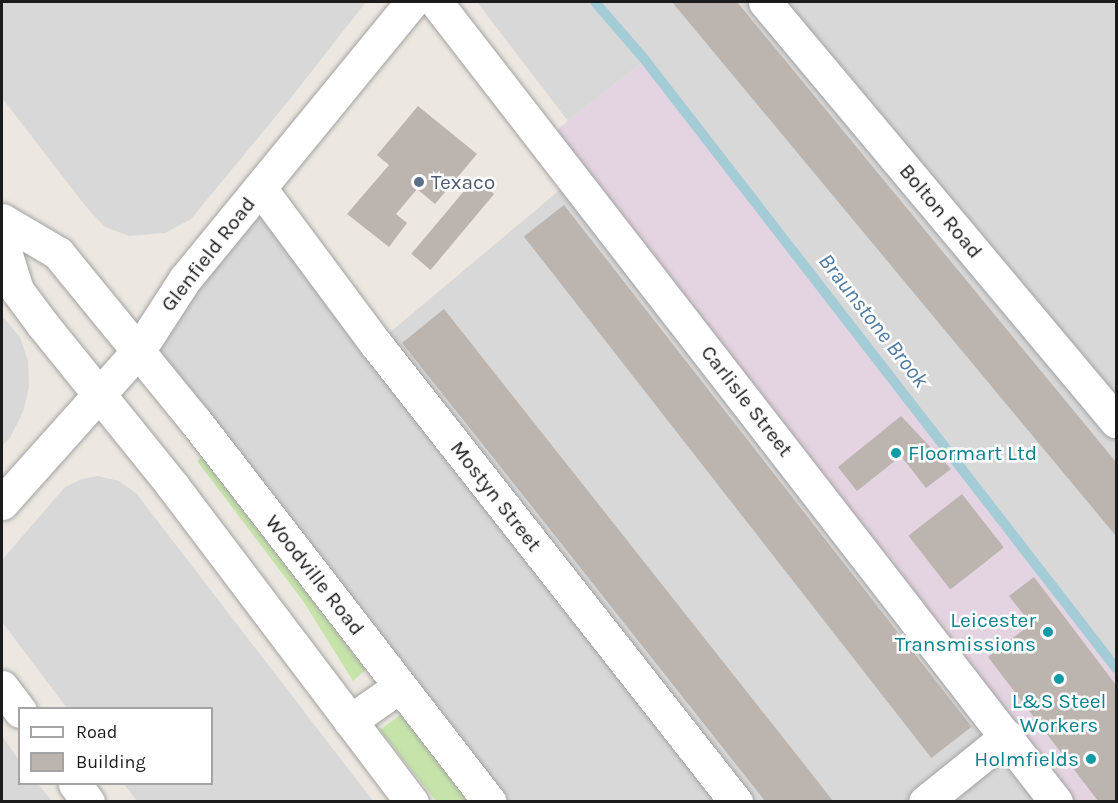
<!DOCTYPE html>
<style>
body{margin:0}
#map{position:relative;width:1118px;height:803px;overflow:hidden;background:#ece8e1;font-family:Karla,sans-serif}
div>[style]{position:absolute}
.residential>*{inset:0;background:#d9d8d8}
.industrial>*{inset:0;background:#e4d3e1}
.grass>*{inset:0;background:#c6e3aa}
.stream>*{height:10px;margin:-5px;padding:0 5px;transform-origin:5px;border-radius:5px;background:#a4ccd7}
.building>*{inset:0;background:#bcb4ae;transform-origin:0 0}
.roads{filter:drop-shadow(0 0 2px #a2a2a2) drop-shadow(0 0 2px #a2a2a2)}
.minor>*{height:33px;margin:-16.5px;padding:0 16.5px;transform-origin:16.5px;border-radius:16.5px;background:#fff}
.tertiary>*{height:33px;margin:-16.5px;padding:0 16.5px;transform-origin:16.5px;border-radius:16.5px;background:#fff}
.dots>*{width:16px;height:16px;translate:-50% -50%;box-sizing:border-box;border:3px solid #fff;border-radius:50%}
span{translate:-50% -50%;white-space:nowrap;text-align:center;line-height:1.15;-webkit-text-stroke:5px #fff;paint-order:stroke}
.service-label{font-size:21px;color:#4e5e75}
.left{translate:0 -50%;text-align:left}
.street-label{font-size:21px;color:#1b1b1b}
.culture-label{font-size:21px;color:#0d838f}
.right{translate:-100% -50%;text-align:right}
.water-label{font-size:22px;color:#4f7aa2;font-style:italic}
.frame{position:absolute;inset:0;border:3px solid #1b1b1b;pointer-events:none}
.legend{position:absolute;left:18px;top:707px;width:195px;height:78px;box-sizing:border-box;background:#fff;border:2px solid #a4a4a4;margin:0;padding:8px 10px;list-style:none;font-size:18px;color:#1b1b1b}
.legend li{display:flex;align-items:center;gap:12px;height:30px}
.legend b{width:30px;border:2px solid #a4a4a4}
</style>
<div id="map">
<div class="residential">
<i style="clip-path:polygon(2px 2px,366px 2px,290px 99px,191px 219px,165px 233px,129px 236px,105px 227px,87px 208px,2px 98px)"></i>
<i style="clip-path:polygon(477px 2px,1116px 2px,1116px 668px,645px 60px,568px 121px)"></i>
<i style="clip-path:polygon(574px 178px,1056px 801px,490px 801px,139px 350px,260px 188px,376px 344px)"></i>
<i style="clip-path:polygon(3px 317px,20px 337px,28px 361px,29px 387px,23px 412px,10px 438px,2px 446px)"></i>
<i style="clip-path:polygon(98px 476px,119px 481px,136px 493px,373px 801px,137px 801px,124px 784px,212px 784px,212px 708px,67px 708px,2px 622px,2px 560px,65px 487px,82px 479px)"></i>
<i style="clip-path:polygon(2px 736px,19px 760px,20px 784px,38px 784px,52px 801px,2px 801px)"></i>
</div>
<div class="industrial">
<i style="clip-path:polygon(645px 60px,1116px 668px,1116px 801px,1054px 801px,544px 140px)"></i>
</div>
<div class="grass">
<i style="clip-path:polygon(206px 454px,371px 665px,353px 681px,303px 601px,197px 461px)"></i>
<i style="clip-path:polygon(404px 712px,474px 801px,436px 801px,380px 730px)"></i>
</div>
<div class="stream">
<i style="left:595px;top:2px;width:77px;rotate:49.2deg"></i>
<i style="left:645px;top:60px;width:769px;rotate:52.24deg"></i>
</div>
<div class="building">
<i style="clip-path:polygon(672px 2px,737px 2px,1116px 462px,1116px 536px)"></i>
<i style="clip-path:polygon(418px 106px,477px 154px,435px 204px,417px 189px,396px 214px,407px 223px,389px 247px,347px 214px,389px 165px,377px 155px)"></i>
<i style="left:475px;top:178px;width:25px;height:99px;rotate:40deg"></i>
<i style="left:564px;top:205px;width:662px;height:51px;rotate:52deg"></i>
<i style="clip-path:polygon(444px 309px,789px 745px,833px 801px,765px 801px,488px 451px,402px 343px)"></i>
<i style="clip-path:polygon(901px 416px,951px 469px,926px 488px,901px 456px,857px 491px,838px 467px)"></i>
<i style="left:962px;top:494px;width:68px;height:68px;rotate:52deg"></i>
<i style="clip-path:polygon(1034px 577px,1116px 685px,1116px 801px,1098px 801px,988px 657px,1031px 624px,1009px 596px)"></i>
</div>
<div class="roads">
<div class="minor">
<i style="left:436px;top:2px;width:1012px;rotate:52.22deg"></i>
<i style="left:765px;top:2px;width:547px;rotate:50.05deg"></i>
<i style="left:260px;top:188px;width:194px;rotate:53.4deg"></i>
<i style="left:376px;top:344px;width:583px;rotate:51.83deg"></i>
<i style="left:2px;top:687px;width:30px;rotate:53deg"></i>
<i style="left:75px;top:784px;width:22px;rotate:54deg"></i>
<i style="left:925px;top:802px;width:105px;rotate:-38.8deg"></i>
</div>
<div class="tertiary">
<i style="left:2px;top:220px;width:65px;rotate:30.5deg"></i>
<i style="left:58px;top:253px;width:218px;rotate:50.8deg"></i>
<i style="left:196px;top:422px;width:480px;rotate:52.3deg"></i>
<i style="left:2px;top:242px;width:50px;rotate:72.6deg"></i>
<i style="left:17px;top:290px;width:44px;rotate:53.4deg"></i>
<i style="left:43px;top:325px;width:206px;rotate:51.1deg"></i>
<i style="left:172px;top:485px;width:398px;rotate:52.9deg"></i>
<i style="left:2px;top:503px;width:205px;rotate:-48.2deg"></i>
<i style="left:139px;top:350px;width:85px;rotate:-57.1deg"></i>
<i style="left:185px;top:279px;width:358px;rotate:-50.7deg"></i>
<i style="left:350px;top:721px;width:61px;rotate:-35deg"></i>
</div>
</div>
<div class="dots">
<i style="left:419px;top:182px;background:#5c6f8a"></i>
<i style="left:896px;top:453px;background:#0f9aa8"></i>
<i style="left:1048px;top:632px;background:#0f9aa8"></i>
<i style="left:1059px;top:679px;background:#0f9aa8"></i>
<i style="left:1091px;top:759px;background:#0f9aa8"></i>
</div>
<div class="service-label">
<span class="left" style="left:431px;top:182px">Texaco</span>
</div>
<div class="street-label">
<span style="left:941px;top:211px;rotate:50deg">Bolton Road</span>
<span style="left:208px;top:254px;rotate:-52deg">Glenfield Road</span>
<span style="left:747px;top:401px;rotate:52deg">Carlisle Street</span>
<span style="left:496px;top:496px;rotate:52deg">Mostyn Street</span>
<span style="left:315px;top:575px;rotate:52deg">Woodville Road</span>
</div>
<div class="culture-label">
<span class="left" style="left:908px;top:453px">Floormart Ltd</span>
<span class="right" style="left:1036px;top:632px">Leicester<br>Transmissions</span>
<span style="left:1059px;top:713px">L&amp;S Steel<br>Workers</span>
<span class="right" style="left:1079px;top:759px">Holmfields</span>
</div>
<div class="water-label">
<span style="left:873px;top:321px;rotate:52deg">Braunstone Brook</span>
</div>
<div class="frame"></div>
<ul class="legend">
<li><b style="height:8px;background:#fff"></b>Road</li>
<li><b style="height:16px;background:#bcb4ae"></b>Building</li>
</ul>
</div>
